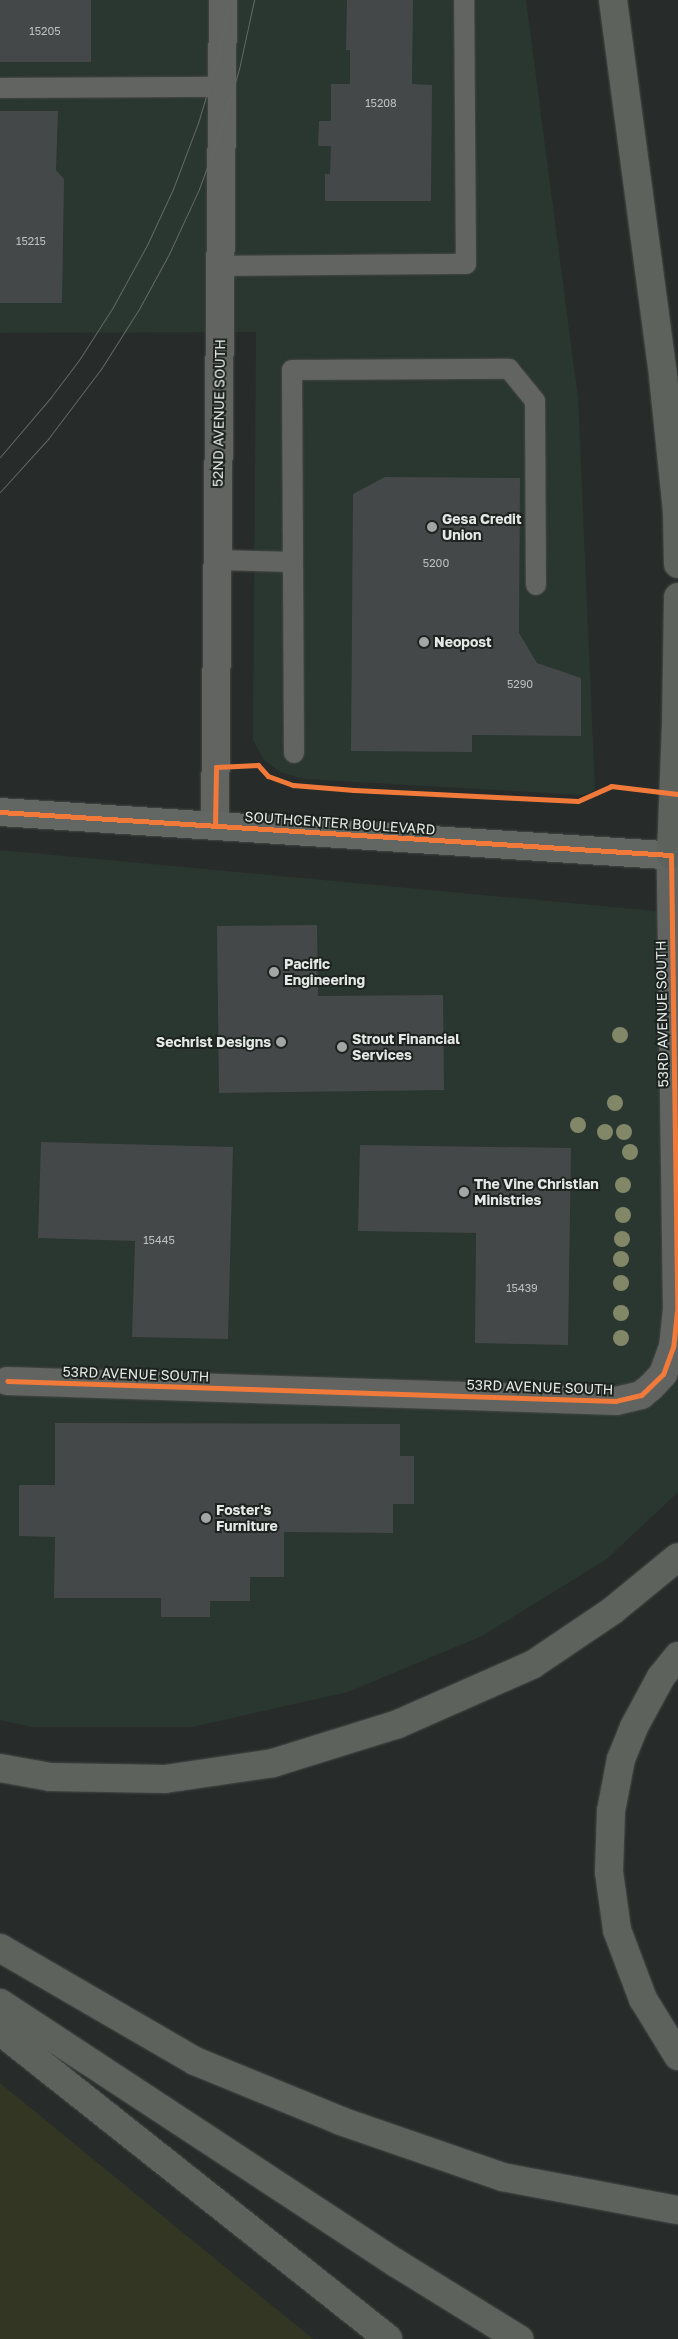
<!DOCTYPE html>
<style>
body{margin:0}
#map{position:relative;width:678px;height:2339px;overflow:hidden;background:#272c2a;font-family:"Golos Text",sans-serif}
div>[style]{position:absolute}
.built>*{inset:0;background:#2a3630}
.green>*{inset:0;background:#343624}
.building>*{inset:0;background:#454848;transform-origin:0 0}
.roads{filter:drop-shadow(0 0 1px #464948) drop-shadow(0 0 1px #464948)}
.lane>*{height:20px;margin:-10px;padding:0 10px;transform-origin:10px;border-radius:10px;background:#616460}
.street>*{height:28px;margin:-14px;padding:0 14px;transform-origin:14px;border-radius:14px;background:#616460}
.secondary>*{height:28px;margin:-14px;padding:0 14px;transform-origin:14px;border-radius:14px;background:#636763}
.highway>*{height:28px;margin:-14px;padding:0 14px;transform-origin:14px;border-radius:14px;background:#5d625d}
.tram>*{height:1px;margin:-0.5px;padding:0 0.5px;transform-origin:0.5px;border-radius:0.5px;background:#646866}
.cycleway>*{height:5px;margin:-2.5px;padding:0 2.5px;transform-origin:2.5px;border-radius:2.5px;background:#f17a3a}
.trees>*{width:16px;height:16px;margin:-8px;border-radius:50%;background:#828768}
.dots>*{width:14px;height:14px;translate:-50% -50%;box-sizing:border-box;border:2px solid #1d2420;border-radius:50%}
span{translate:-50% -50%;white-space:nowrap;text-align:center;line-height:1.15;-webkit-text-stroke:4px #1d2420;paint-order:stroke}
.number-label{font-size:11px;color:#bcc1bf}
.number-label span{-webkit-text-stroke-width:0}
.street-label{font-size:14px;color:#e4e9e7}
.poi-label{font-size:14px;color:#e4e9e7;font-weight:700}
.left{translate:0 -50%;text-align:left}
.right{translate:-100% -50%;text-align:right}
</style>
<div id="map">
<div class="built">
<i style="clip-path:polygon(0 0,526px 0,578px 398px,595px 790px,583px 795px,303px 779px,280px 772px,264px 760px,253px 740px,256px 332px,0 333px)"></i>
<i style="clip-path:polygon(0 850px,678px 913px,678px 1492px,607px 1559px,482px 1636px,348px 1692px,192px 1727px,32px 1727px,0 1720px)"></i>
</div>
<div class="green">
<i style="clip-path:polygon(0 2083px,313px 2339px,0 2339px)"></i>
</div>
<div class="building">
<i style="left:0;top:0;width:91px;height:62px"></i>
<i style="clip-path:polygon(347px 0,413px 0,412px 84px,432px 85px,431px 201px,325px 201px,325px 174px,330px 174px,331px 146px,318px 146px,319px 121px,331px 121px,331px 84px,350px 84px,350px 50px,346px 50px)"></i>
<i style="clip-path:polygon(0 111px,58px 111px,56px 170px,64px 179px,62px 303px,0 303px)"></i>
<i style="clip-path:polygon(385px 477px,520px 478px,519px 633px,537px 663px,581px 678px,581px 736px,472px 735px,472px 752px,351px 751px,353px 494px)"></i>
<i style="clip-path:polygon(317px 925px,318px 996px,443px 995px,444px 1090px,219px 1093px,217px 926px)"></i>
<i style="clip-path:polygon(41px 1142px,233px 1147px,228px 1339px,132px 1337px,135px 1241px,38px 1238px)"></i>
<i style="clip-path:polygon(360px 1145px,571px 1148px,568px 1345px,475px 1343px,476px 1233px,358px 1231px)"></i>
<i style="clip-path:polygon(55px 1423px,400px 1424px,400px 1456px,414px 1456px,414px 1504px,393px 1504px,393px 1533px,284px 1532px,284px 1577px,250px 1577px,250px 1601px,210px 1601px,210px 1617px,161px 1617px,161px 1598px,54px 1598px,55px 1537px,19px 1536px,19px 1485px,55px 1485px)"></i>
</div>
<div class="roads">
<div class="lane">
<i style="left:0;top:88px;width:222px;rotate:-0.3deg"></i>
<i style="left:221px;top:266px;width:245px;rotate:-0.5deg"></i>
<i style="left:466px;top:264px;width:264px;rotate:-90.4deg"></i>
<i style="left:218px;top:560px;width:75px;rotate:1.5deg"></i>
<i style="left:294px;top:753px;width:383px;rotate:-90.3deg"></i>
<i style="left:292px;top:370px;width:217px;rotate:-0.3deg"></i>
<i style="left:509px;top:369px;width:41px;rotate:50.9deg"></i>
<i style="left:535px;top:401px;width:184px;rotate:89.7deg"></i>
</div>
<div class="street">
<i style="left:215px;top:826px;width:826px;rotate:-89.45deg"></i>
<i style="left:7px;top:1381px;width:609px;rotate:1.88deg"></i>
<i style="left:616px;top:1401px;width:26px;rotate:-13deg"></i>
<i style="left:641px;top:1395px;width:13px;rotate:-39deg"></i>
<i style="left:651px;top:1387px;width:18px;rotate:-47deg"></i>
<i style="left:663px;top:1374px;width:29px;rotate:-70deg"></i>
<i style="left:673px;top:1347px;width:36px;rotate:-84deg"></i>
<i style="left:677px;top:1311px;width:456px;rotate:-90.8deg"></i>
</div>
<div class="secondary">
<i style="left:0;top:812px;width:679px;rotate:3.71deg"></i>
</div>
<div class="highway">
<i style="left:613px;top:0;width:379px;rotate:82.4deg"></i>
<i style="left:663px;top:376px;width:137px;rotate:84.1deg"></i>
<i style="left:677px;top:512px;width:52px;rotate:88.9deg"></i>
<i style="left:671px;top:855px;width:128px;rotate:-87.8deg"></i>
<i style="left:676px;top:727px;width:130px;rotate:-89.1deg"></i>
<i style="left:678px;top:1656px;width:27px;rotate:129deg"></i>
<i style="left:661px;top:1677px;width:57px;rotate:118.4deg"></i>
<i style="left:634px;top:1727px;width:35px;rotate:112deg"></i>
<i style="left:621px;top:1759px;width:53px;rotate:100.9deg"></i>
<i style="left:611px;top:1811px;width:61px;rotate:91.9deg"></i>
<i style="left:609px;top:1872px;width:59px;rotate:82.1deg"></i>
<i style="left:617px;top:1930px;width:74px;rotate:69.4deg"></i>
<i style="left:643px;top:1999px;width:67px;rotate:58.4deg"></i>
<i style="left:0;top:1768px;width:51px;rotate:10.2deg"></i>
<i style="left:50px;top:1777px;width:115px;rotate:1deg"></i>
<i style="left:165px;top:1779px;width:109px;rotate:-8.4deg"></i>
<i style="left:273px;top:1763px;width:131px;rotate:-17.3deg"></i>
<i style="left:398px;top:1724px;width:146px;rotate:-23.8deg"></i>
<i style="left:532px;top:1665px;width:97px;rotate:-34deg"></i>
<i style="left:612px;top:1611px;width:85px;rotate:-39.3deg"></i>
<i style="left:0;top:1948px;width:225px;rotate:30.1deg"></i>
<i style="left:195px;top:2061px;width:158px;rotate:22.3deg"></i>
<i style="left:341px;top:2121px;width:171px;rotate:19.1deg"></i>
<i style="left:503px;top:2177px;width:178px;rotate:10.7deg"></i>
<i style="left:0;top:2003px;width:474px;rotate:33.3deg"></i>
<i style="left:396px;top:2263px;width:145px;rotate:31.7deg"></i>
<i style="left:0;top:2031px;width:495px;rotate:38.4deg"></i>
</div>
</div>
<div class="tram">
<i style="left:0;top:457px;width:79px;rotate:-49.6deg"></i>
<i style="left:51px;top:397px;width:46px;rotate:-52.9deg"></i>
<i style="left:79px;top:360px;width:63px;rotate:-57.3deg"></i>
<i style="left:113px;top:307px;width:71px;rotate:-61.3deg"></i>
<i style="left:147px;top:245px;width:62px;rotate:-65.1deg"></i>
<i style="left:173px;top:189px;width:71px;rotate:-69.3deg"></i>
<i style="left:198px;top:123px;width:63px;rotate:-73.3deg"></i>
<i style="left:216px;top:63px;width:65px;rotate:-77.5deg"></i>
<i style="left:0;top:492px;width:72px;rotate:-47.8deg"></i>
<i style="left:48px;top:439px;width:88px;rotate:-52.9deg"></i>
<i style="left:101px;top:369px;width:71px;rotate:-57.7deg"></i>
<i style="left:139px;top:309px;width:63px;rotate:-61.4deg"></i>
<i style="left:169px;top:254px;width:72px;rotate:-65.2deg"></i>
<i style="left:199px;top:189px;width:64px;rotate:-69.9deg"></i>
<i style="left:221px;top:129px;width:63px;rotate:-73.3deg"></i>
<i style="left:239px;top:69px;width:71px;rotate:-77.7deg"></i>
</div>
<div class="cycleway">
<i style="left:0;top:812px;width:672px;rotate:3.67deg"></i>
<i style="left:671px;top:855px;width:456px;rotate:89.2deg"></i>
<i style="left:677px;top:1311px;width:36px;rotate:96deg"></i>
<i style="left:673px;top:1347px;width:29px;rotate:110deg"></i>
<i style="left:663px;top:1374px;width:30px;rotate:136deg"></i>
<i style="left:641px;top:1395px;width:26px;rotate:167deg"></i>
<i style="left:616px;top:1401px;width:609px;rotate:-178.12deg"></i>
<i style="left:215px;top:826px;width:59px;rotate:-89deg"></i>
<i style="left:216px;top:767px;width:42px;rotate:-2.7deg"></i>
<i style="left:258px;top:765px;width:15px;rotate:48deg"></i>
<i style="left:268px;top:776px;width:27px;rotate:20deg"></i>
<i style="left:293px;top:785px;width:61px;rotate:4.7deg"></i>
<i style="left:354px;top:790px;width:224px;rotate:2.8deg"></i>
<i style="left:578px;top:801px;width:36px;rotate:-24deg"></i>
<i style="left:611px;top:786px;width:67px;rotate:6.8deg"></i>
</div>
<div class="trees">
<i style="left:620px;top:1035px"></i>
<i style="left:615px;top:1103px"></i>
<i style="left:578px;top:1125px"></i>
<i style="left:605px;top:1132px"></i>
<i style="left:624px;top:1132px"></i>
<i style="left:630px;top:1152px"></i>
<i style="left:623px;top:1185px"></i>
<i style="left:623px;top:1215px"></i>
<i style="left:622px;top:1239px"></i>
<i style="left:621px;top:1259px"></i>
<i style="left:621px;top:1283px"></i>
<i style="left:621px;top:1313px"></i>
<i style="left:621px;top:1338px"></i>
</div>
<div class="dots">
<i style="left:432px;top:527px;background:#a2a7a5"></i>
<i style="left:424px;top:642px;background:#a2a7a5"></i>
<i style="left:274px;top:972px;background:#a2a7a5"></i>
<i style="left:281px;top:1042px;background:#a2a7a5"></i>
<i style="left:342px;top:1047px;background:#a2a7a5"></i>
<i style="left:464px;top:1192px;background:#a2a7a5"></i>
<i style="left:206px;top:1518px;background:#a2a7a5"></i>
</div>
<div class="number-label">
<span style="left:45px;top:31px">15205</span>
<span style="left:381px;top:103px">15208</span>
<span style="left:31px;top:241px">15215</span>
<span style="left:436px;top:563px">5200</span>
<span style="left:520px;top:684px">5290</span>
<span style="left:159px;top:1240px">15445</span>
<span style="left:522px;top:1288px">15439</span>
</div>
<div class="street-label">
<span style="left:219px;top:413px;rotate:-89deg">52ND AVENUE SOUTH</span>
<span style="left:340px;top:823px;rotate:4deg">SOUTHCENTER BOULEVARD</span>
<span style="left:662px;top:1014px;rotate:-91deg">53RD AVENUE SOUTH</span>
<span style="left:136px;top:1374px;rotate:2deg">53RD AVENUE SOUTH</span>
<span style="left:540px;top:1387px;rotate:2deg">53RD AVENUE SOUTH</span>
</div>
<div class="poi-label">
<span class="left" style="left:442px;top:527px">Gesa Credit<br>Union</span>
<span class="left" style="left:434px;top:642px">Neopost</span>
<span class="left" style="left:284px;top:972px">Pacific<br>Engineering</span>
<span class="left" style="left:352px;top:1047px">Strout Financial<br>Services</span>
<span class="right" style="left:271px;top:1042px">Sechrist Designs</span>
<span class="left" style="left:474px;top:1192px">The Vine Christian<br>Ministries</span>
<span class="left" style="left:216px;top:1518px">Foster's<br>Furniture</span>
</div>
</div>
